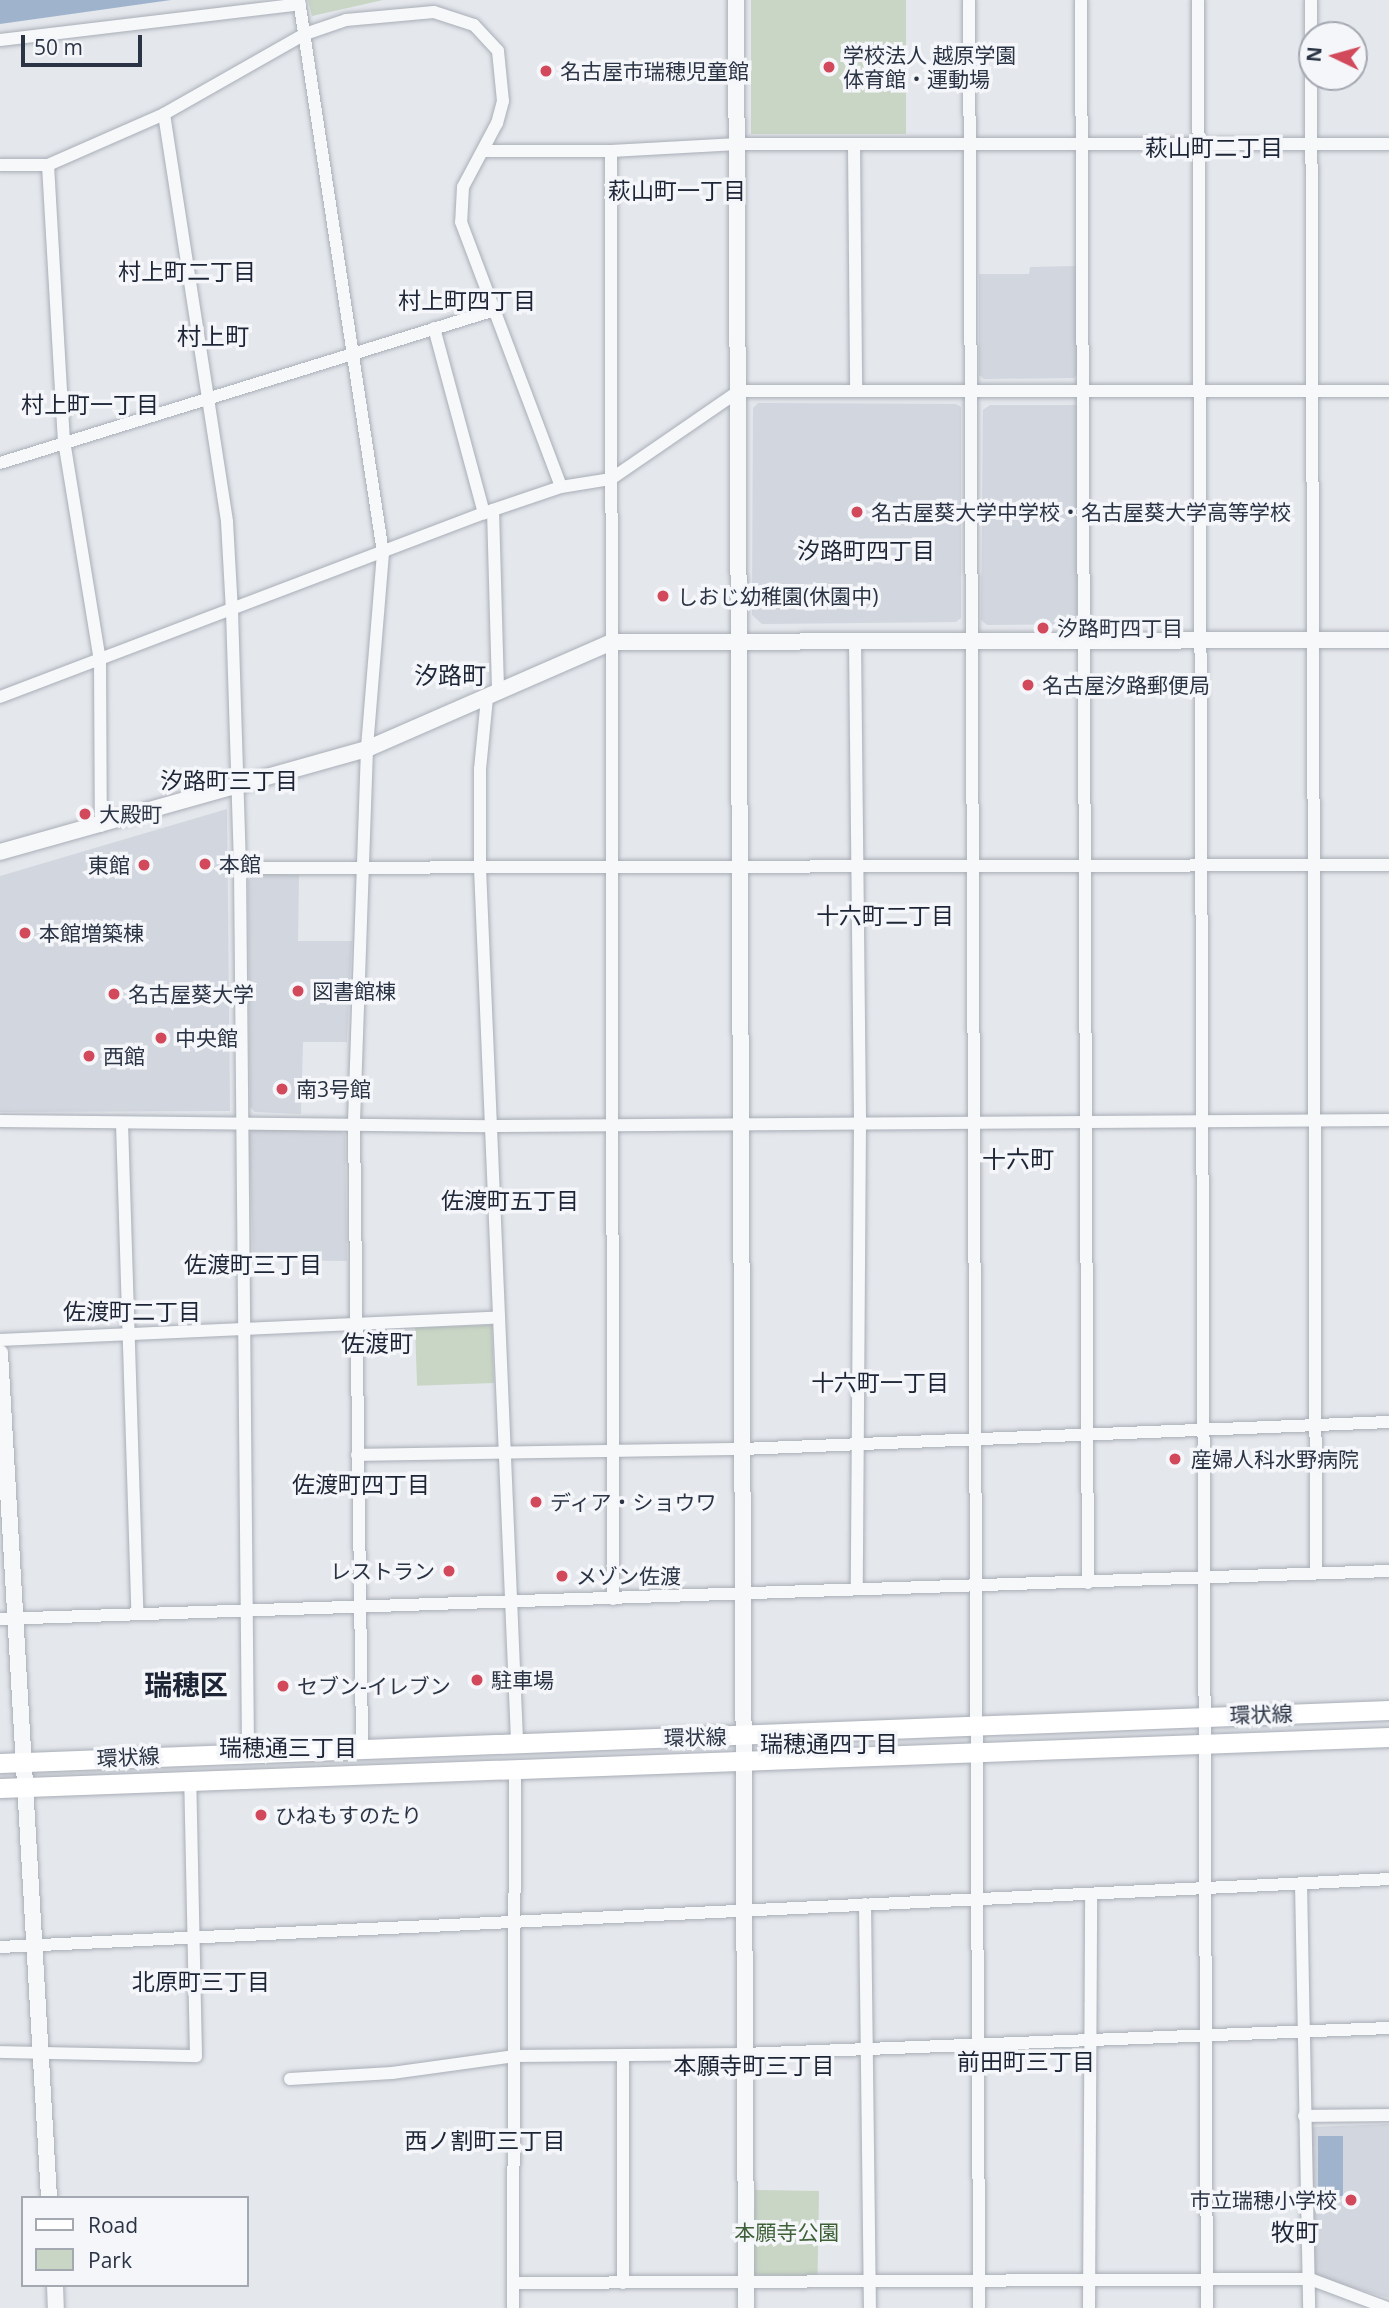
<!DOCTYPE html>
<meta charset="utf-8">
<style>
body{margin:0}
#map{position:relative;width:1389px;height:2308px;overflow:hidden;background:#e4e7ec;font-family:"Open Sans","Noto Sans JP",sans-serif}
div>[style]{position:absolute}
.built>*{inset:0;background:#d2d6de}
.green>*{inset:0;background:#c9d6c5;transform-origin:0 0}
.water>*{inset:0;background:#9fb4cc;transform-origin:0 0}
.roads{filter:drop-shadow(0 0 2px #a9aeb7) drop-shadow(0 0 2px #a9aeb7)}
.minor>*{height:12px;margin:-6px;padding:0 6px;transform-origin:6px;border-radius:6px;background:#f7f8fa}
.tertiary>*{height:16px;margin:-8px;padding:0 8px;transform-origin:8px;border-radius:8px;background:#f7f8fa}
.primary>*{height:19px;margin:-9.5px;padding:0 9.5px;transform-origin:9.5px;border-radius:9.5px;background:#fff}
.dots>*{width:19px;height:19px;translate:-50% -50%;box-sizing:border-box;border:4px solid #f4f6f9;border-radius:50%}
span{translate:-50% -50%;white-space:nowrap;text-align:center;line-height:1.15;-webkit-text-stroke:7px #f4f6f9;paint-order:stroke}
.poi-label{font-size:21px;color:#2b3445}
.left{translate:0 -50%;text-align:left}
.right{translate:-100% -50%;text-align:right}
.street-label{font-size:21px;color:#2b3445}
.park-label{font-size:21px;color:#3f6138}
.neighbourhood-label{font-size:23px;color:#1d2536}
.quarter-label{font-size:24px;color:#1d2536}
.district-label{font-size:28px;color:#1d2536;font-weight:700}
.legend{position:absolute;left:21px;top:2196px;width:228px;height:91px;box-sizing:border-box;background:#f4f6f9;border:2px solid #a4a8b1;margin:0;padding:9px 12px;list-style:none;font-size:21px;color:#2b3445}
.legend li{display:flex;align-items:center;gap:14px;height:35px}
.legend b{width:35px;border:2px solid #a4a8b1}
.north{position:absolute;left:1298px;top:21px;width:70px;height:70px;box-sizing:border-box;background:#f4f6f9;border:2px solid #a4a8b1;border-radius:50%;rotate:275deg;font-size:19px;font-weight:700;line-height:28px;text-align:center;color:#2b3445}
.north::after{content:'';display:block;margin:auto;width:24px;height:32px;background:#d1495b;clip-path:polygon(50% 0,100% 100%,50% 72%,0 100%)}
.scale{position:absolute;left:21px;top:35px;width:121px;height:32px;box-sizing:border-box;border:4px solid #2b3445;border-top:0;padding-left:9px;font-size:21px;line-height:24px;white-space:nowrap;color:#2b3445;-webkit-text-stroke:5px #f4f6f9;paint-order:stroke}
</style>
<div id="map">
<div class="built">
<i style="clip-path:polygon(1077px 266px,1077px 374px,1074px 378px,984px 379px,979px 375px,979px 274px,1029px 274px,1030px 267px)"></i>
<i style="clip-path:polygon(758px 403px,956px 404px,961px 407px,961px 618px,956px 622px,762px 624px,752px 615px,753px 408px)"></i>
<i style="clip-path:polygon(990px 405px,1078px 405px,1077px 624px,987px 625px,981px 620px,983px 410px)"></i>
<i style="clip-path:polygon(227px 809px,230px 1111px,0 1112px,0 876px)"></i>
<i style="clip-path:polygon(254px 873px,299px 875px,298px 941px,352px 941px,347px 1042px,303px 1042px,301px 1114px,255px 1112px,250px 1107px,248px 881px)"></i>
<i style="clip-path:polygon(253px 1129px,341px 1131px,345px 1135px,347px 1261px,253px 1260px,249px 1135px)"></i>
<i style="clip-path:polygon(1389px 2124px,1389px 2298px,1318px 2278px,1313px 2273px,1312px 2127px)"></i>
</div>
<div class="green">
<i style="clip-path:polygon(308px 0,383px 0,312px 16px)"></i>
<i style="left:751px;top:0;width:155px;height:134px"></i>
<i style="left:492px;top:1325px;width:58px;height:77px;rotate:88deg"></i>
<i style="left:755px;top:2190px;width:64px;height:85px;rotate:1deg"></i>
</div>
<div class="water">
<i style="clip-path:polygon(0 0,171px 0,0 24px)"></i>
<i style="left:1318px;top:2136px;width:25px;height:60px"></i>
</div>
<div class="roads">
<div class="minor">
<i style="left:299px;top:0;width:559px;rotate:81.36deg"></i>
<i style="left:383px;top:553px;width:197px;rotate:94.7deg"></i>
<i style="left:367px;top:749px;width:375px;rotate:92deg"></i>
<i style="left:354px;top:1124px;width:623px;rotate:89.26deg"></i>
<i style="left:969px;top:0;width:2308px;rotate:89.75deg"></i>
<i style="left:1081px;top:0;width:1583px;rotate:89.75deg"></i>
<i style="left:1198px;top:0;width:2308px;rotate:89.78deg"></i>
<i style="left:1311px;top:0;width:1572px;rotate:89.82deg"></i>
<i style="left:0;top:40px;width:302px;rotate:-6.8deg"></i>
<i style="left:164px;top:114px;width:413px;rotate:81.2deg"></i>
<i style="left:227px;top:522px;width:89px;rotate:86.8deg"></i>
<i style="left:232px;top:611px;width:257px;rotate:88.2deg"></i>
<i style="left:240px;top:868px;width:883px;rotate:89.48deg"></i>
<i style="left:854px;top:144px;width:247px;rotate:89.5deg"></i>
<i style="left:483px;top:151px;width:128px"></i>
<i style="left:611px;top:151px;width:127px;rotate:-3.2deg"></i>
<i style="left:738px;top:144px;width:651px"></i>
<i style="left:611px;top:151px;width:1448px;rotate:89.92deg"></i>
<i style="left:0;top:165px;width:48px"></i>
<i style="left:48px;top:165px;width:127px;rotate:-23.7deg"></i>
<i style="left:164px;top:114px;width:162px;rotate:-29.6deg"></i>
<i style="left:305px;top:34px;width:43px;rotate:-18.9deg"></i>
<i style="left:346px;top:20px;width:88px;rotate:-5.2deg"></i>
<i style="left:434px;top:12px;width:42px;rotate:18deg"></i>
<i style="left:474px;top:25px;width:35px;rotate:47deg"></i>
<i style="left:498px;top:51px;width:50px;rotate:84.3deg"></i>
<i style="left:503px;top:101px;width:23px;rotate:105deg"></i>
<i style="left:497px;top:123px;width:72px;rotate:118deg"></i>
<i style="left:463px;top:187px;width:35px;rotate:93deg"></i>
<i style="left:461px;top:222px;width:283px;rotate:69.3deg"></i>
<i style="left:48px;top:165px;width:276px;rotate:86.7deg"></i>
<i style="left:64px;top:441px;width:224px;rotate:80.7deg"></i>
<i style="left:100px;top:662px;width:164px;rotate:89.7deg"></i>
<i style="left:434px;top:328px;width:192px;rotate:74.9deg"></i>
<i style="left:0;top:463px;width:518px;rotate:-17.18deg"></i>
<i style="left:493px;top:510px;width:183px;rotate:88.4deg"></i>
<i style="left:855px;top:641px;width:482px;rotate:89.4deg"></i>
<i style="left:860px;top:1123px;width:464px;rotate:90.4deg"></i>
<i style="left:0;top:697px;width:518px;rotate:-20.82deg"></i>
<i style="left:484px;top:513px;width:81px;rotate:-18.7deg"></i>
<i style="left:561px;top:487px;width:51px;rotate:-9.1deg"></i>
<i style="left:611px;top:479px;width:155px;rotate:-34.5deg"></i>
<i style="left:739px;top:391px;width:650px"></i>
<i style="left:487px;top:698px;width:71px;rotate:95.6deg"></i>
<i style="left:480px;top:769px;width:99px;rotate:90deg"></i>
<i style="left:480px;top:868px;width:874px;rotate:87.57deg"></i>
<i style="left:240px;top:868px;width:1149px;rotate:-0.15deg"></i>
<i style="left:0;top:1121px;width:490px;rotate:0.6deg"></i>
<i style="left:490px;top:1126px;width:899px;rotate:-0.38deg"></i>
<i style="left:122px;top:1123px;width:490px;rotate:88.2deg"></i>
<i style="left:0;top:1340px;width:498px;rotate:-2.6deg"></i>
<i style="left:357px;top:1455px;width:385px;rotate:-0.9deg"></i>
<i style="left:742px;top:1449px;width:648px;rotate:-2.39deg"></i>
<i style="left:0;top:1619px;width:1390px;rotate:-1.98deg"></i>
<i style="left:1301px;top:1883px;width:425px;rotate:88.9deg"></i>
<i style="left:865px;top:1904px;width:404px;rotate:89.3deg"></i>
<i style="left:0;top:1947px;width:1391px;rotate:-2.8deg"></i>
<i style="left:0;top:2052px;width:196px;rotate:1.2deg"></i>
<i style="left:196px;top:2056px;width:275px;rotate:-91.2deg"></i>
<i style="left:290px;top:2079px;width:102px;rotate:-3.4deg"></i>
<i style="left:392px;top:2073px;width:124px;rotate:-7.9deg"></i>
<i style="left:515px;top:2056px;width:229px;rotate:-0.5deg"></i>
<i style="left:744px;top:2054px;width:646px;rotate:-2.31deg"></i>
<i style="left:1304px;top:2116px;width:85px;rotate:-0.7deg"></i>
<i style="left:513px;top:2283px;width:797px;rotate:-0.29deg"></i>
<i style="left:1310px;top:2279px;width:82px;rotate:20.6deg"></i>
<i style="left:623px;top:2283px;width:228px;rotate:-90deg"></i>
<i style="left:513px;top:2308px;width:537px;rotate:-89.79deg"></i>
<i style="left:1089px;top:2308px;width:414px;rotate:-89.7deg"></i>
</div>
<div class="tertiary">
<i style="left:736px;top:0;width:2308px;rotate:89.75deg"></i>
<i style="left:0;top:852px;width:381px;rotate:-15.7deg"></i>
<i style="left:367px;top:749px;width:267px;rotate:-23.6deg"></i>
<i style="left:612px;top:642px;width:777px;rotate:-0.15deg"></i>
<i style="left:0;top:1353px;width:846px;rotate:86.68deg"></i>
<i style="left:55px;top:2285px;width:23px;rotate:88deg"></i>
</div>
<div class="primary">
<i style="left:0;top:1763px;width:1390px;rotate:-2.19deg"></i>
<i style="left:0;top:1788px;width:1390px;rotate:-2.1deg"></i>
</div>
</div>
<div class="dots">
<i style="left:829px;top:67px;background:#d1495b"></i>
<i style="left:546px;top:71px;background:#d1495b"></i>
<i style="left:857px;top:512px;background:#d1495b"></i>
<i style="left:663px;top:596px;background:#d1495b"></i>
<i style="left:1043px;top:628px;background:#d1495b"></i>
<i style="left:1028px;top:685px;background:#d1495b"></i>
<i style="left:85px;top:814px;background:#d1495b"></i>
<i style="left:205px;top:864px;background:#d1495b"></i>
<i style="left:144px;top:865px;background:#d1495b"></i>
<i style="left:25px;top:933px;background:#d1495b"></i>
<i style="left:298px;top:991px;background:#d1495b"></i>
<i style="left:114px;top:994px;background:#d1495b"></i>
<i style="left:161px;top:1038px;background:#d1495b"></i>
<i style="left:89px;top:1056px;background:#d1495b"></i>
<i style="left:282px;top:1089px;background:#d1495b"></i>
<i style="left:1175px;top:1459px;background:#d1495b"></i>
<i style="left:536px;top:1502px;background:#d1495b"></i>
<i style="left:449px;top:1571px;background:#d1495b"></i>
<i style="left:562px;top:1576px;background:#d1495b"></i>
<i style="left:477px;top:1680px;background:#d1495b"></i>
<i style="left:283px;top:1686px;background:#d1495b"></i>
<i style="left:261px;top:1815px;background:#d1495b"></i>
<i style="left:1351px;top:2200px;background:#d1495b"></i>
</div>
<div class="poi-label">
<span class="left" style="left:843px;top:67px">学校法人 越原学園<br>体育館・運動場</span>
<span class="left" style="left:560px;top:71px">名古屋市瑞穂児童館</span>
<span class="left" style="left:871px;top:512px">名古屋葵大学中学校・名古屋葵大学高等学校</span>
<span class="left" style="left:677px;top:596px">しおじ幼稚園(休園中)</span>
<span class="left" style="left:1057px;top:628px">汐路町四丁目</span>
<span class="left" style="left:1042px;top:685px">名古屋汐路郵便局</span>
<span class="left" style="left:99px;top:814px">大殿町</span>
<span class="left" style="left:219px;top:864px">本館</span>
<span class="right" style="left:130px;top:865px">東館</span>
<span class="left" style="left:39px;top:933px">本館増築棟</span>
<span class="left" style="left:312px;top:991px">図書館棟</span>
<span class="left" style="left:128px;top:994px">名古屋葵大学</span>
<span class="left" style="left:175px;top:1038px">中央館</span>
<span class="left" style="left:103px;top:1056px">西館</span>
<span class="left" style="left:296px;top:1089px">南3号館</span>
<span class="left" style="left:1191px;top:1459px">産婦人科水野病院</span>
<span class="left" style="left:550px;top:1502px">ディア・ショウワ</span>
<span class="right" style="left:435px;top:1571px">レストラン</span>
<span class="left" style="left:576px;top:1576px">メゾン佐渡</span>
<span class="left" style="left:491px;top:1680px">駐車場</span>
<span class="left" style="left:297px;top:1686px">セブン-イレブン</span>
<span class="left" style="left:275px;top:1815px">ひねもすのたり</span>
<span class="right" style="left:1337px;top:2200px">市立瑞穂小学校</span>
</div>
<div class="street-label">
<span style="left:1261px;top:1714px;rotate:-2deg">環状線</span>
<span style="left:695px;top:1737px;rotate:-1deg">環状線</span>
<span style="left:128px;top:1757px;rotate:-3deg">環状線</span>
</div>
<div class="park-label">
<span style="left:787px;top:2232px">本願寺公園</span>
</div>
<div class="neighbourhood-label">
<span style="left:1214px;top:147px">萩山町二丁目</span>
<span style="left:677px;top:190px">萩山町一丁目</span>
<span style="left:187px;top:271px">村上町二丁目</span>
<span style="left:467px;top:300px">村上町四丁目</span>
<span style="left:90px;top:404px">村上町一丁目</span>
<span style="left:866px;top:550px">汐路町四丁目</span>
<span style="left:229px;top:780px">汐路町三丁目</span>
<span style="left:885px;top:915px">十六町二丁目</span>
<span style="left:510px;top:1200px">佐渡町五丁目</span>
<span style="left:253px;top:1264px">佐渡町三丁目</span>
<span style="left:132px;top:1311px">佐渡町二丁目</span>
<span style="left:880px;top:1382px">十六町一丁目</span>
<span style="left:361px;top:1484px">佐渡町四丁目</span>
<span style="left:829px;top:1743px">瑞穂通四丁目</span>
<span style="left:288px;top:1747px">瑞穂通三丁目</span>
<span style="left:201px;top:1981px">北原町三丁目</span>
<span style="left:1026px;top:2061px">前田町三丁目</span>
<span style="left:754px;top:2065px">本願寺町三丁目</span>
<span style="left:485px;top:2140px">西ノ割町三丁目</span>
</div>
<div class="quarter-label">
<span style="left:213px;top:336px">村上町</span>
<span style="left:450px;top:675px">汐路町</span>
<span style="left:1018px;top:1159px">十六町</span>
<span style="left:377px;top:1343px">佐渡町</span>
<span style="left:1295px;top:2232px">牧町</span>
</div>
<div class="district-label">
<span style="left:186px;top:1684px">瑞穂区</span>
</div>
<ul class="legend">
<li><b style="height:9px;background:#fff"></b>Road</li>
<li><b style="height:19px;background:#c9d6c5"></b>Park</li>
</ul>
<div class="north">N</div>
<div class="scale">50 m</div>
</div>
